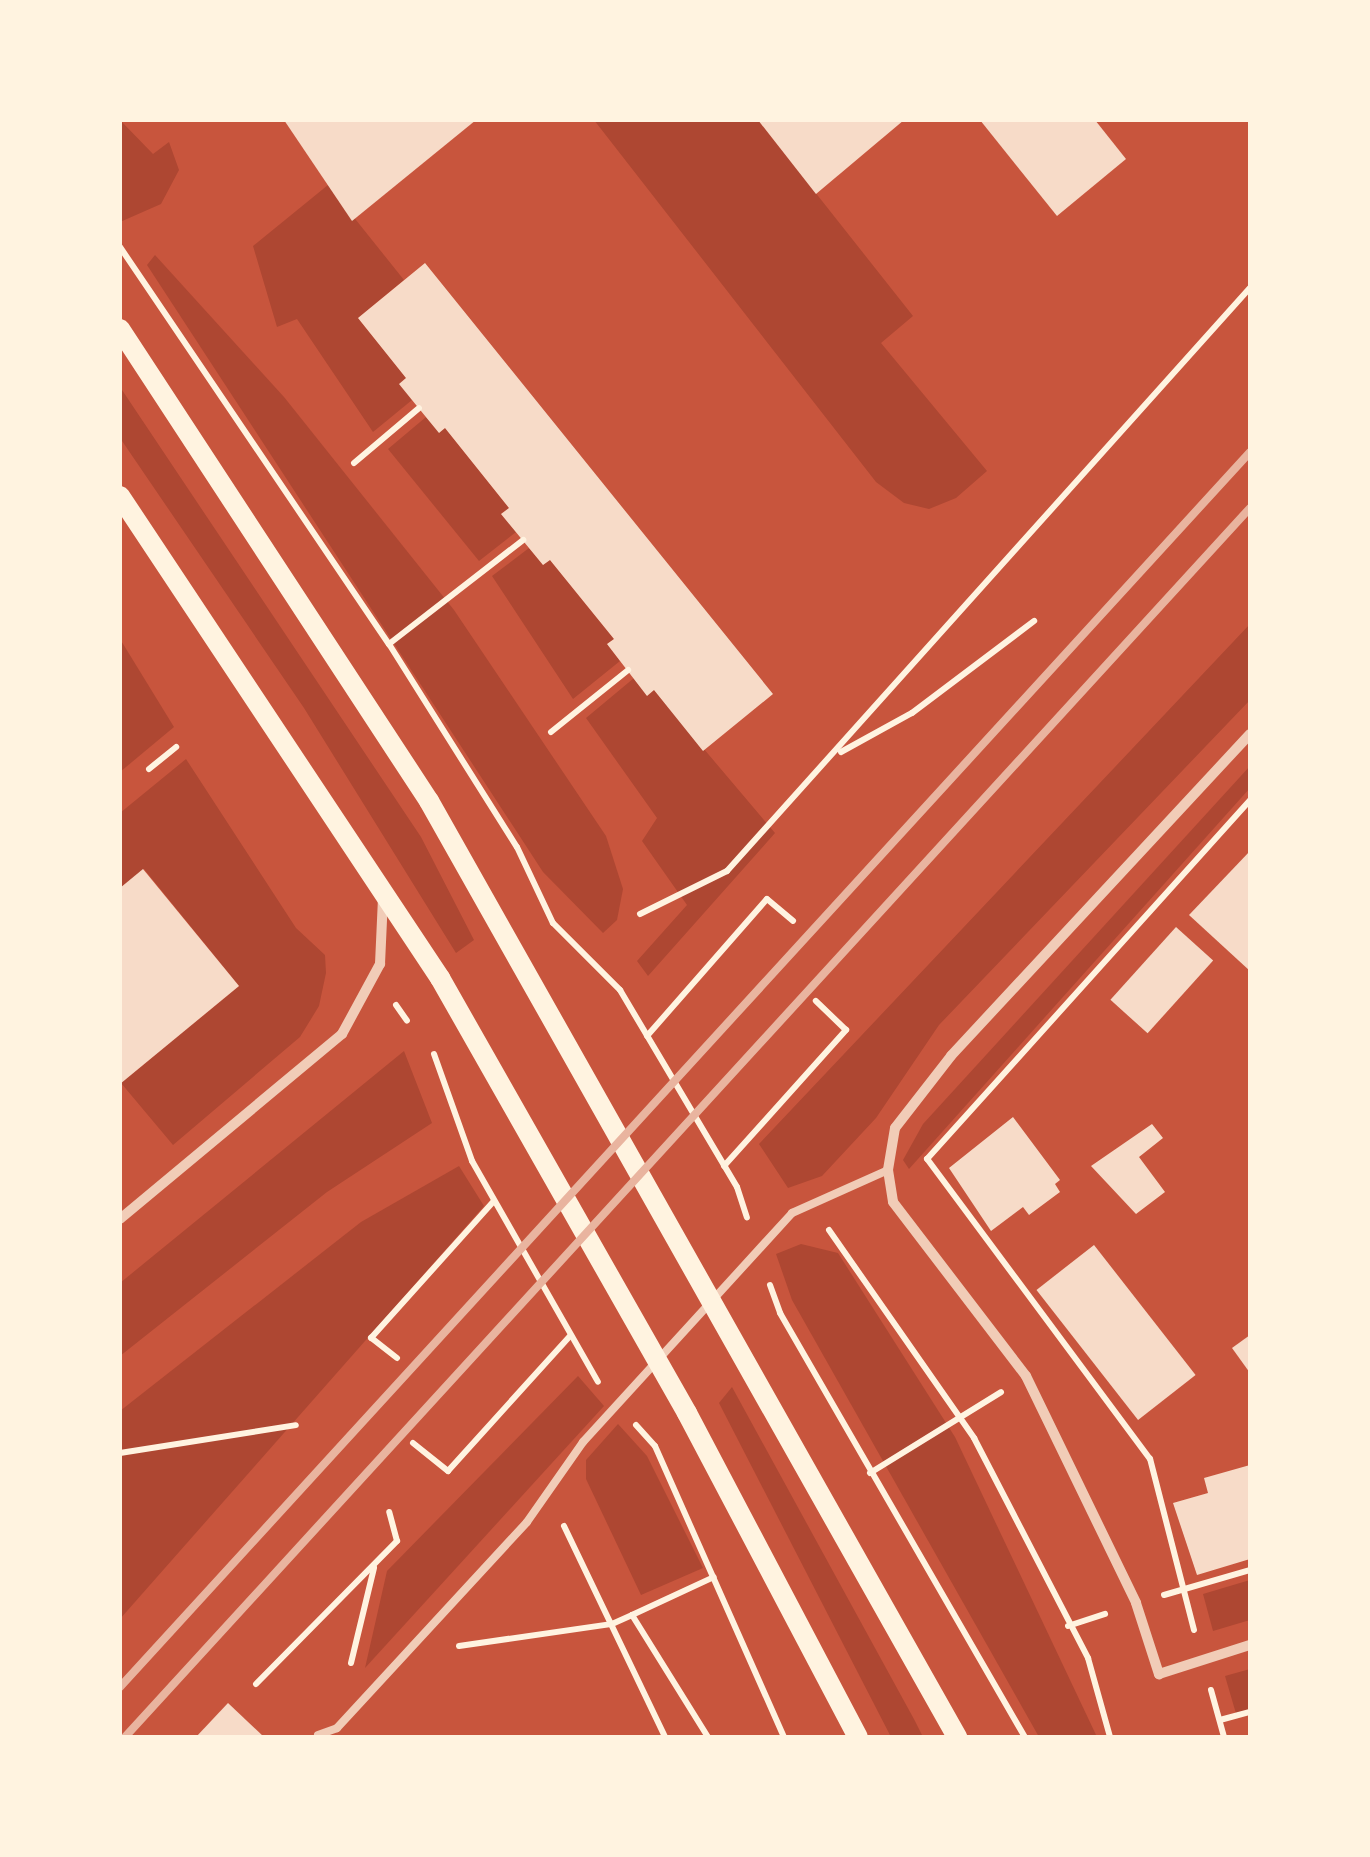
<!DOCTYPE html>
<style>
body{margin:0}
#map{position:relative;width:1370px;height:1857px;overflow:hidden;background:#c8553d;font-family:"Alegreya Sans",sans-serif}
div>[style]{position:absolute}
.green>*{inset:0;background:#ae4732}
.building>*{inset:0;background:#f7dbc8;transform-origin:0 0}
.path>*{height:6px;margin:-3px;padding:0 3px;transform-origin:3px;border-radius:3px;background:#fff3e0}
.service>*{height:8px;margin:-4px;padding:0 4px;transform-origin:4px;border-radius:4px;background:#f1ccb7}
.minor>*{height:10px;margin:-5px;padding:0 5px;transform-origin:5px;border-radius:5px;background:#f1ccb7}
.secondary>*{height:20px;margin:-10px;padding:0 10px;transform-origin:10px;border-radius:10px;background:#fff3e0}
.rail>*{height:8px;margin:-4px;padding:0 4px;transform-origin:4px;border-radius:4px;background:#e9b49f}
span{translate:-50% -50%;white-space:nowrap;text-align:center;line-height:1.15;-webkit-text-stroke:10px #fff3e0;paint-order:stroke}
.frame{position:absolute;inset:0;border:122px solid #fff3e0;pointer-events:none}
</style>
<div id="map">
<div class="green">
<i style="clip-path:polygon(120px 120px,153px 154px,169px 142px,179px 170px,161px 204px,120px 222px)"></i>
<i style="clip-path:polygon(594px 120px,758px 120px,913px 316px,881px 343px,987px 471px,956px 498px,929px 509px,904px 503px,876px 482px)"></i>
<i style="clip-path:polygon(328px 185px,404px 280px,358px 318px,406px 378px,400px 384px,412px 400px,373px 432px,297px 319px,277px 327px,253px 246px)"></i>
<i style="clip-path:polygon(155px 255px,284px 397px,454px 610px,606px 836px,623px 889px,617px 920px,603px 933px,543px 872px,147px 265px)"></i>
<i style="clip-path:polygon(120px 387px,421px 837px,474px 940px,456px 953px,304px 708px,120px 438px)"></i>
<i style="clip-path:polygon(426px 417px,439px 432px,445px 428px,509px 508px,501px 514px,516px 532px,479px 561px,388px 449px)"></i>
<i style="clip-path:polygon(529px 548px,543px 565px,550px 560px,614px 639px,607px 644px,620px 661px,573px 699px,492px 576px)"></i>
<i style="clip-path:polygon(1250px 624px,1250px 700px,939px 1025px,876px 1118px,822px 1176px,788px 1188px,759px 1144px)"></i>
<i style="clip-path:polygon(120px 639px,174px 727px,120px 772px)"></i>
<i style="clip-path:polygon(634px 678px,647px 695px,654px 690px,775px 833px,648px 976px,637px 961px,687px 905px,642px 841px,657px 818px,586px 718px)"></i>
<i style="clip-path:polygon(186px 759px,296px 928px,325px 955px,326px 973px,319px 1006px,300px 1037px,173px 1145px,121px 1083px,239px 986px,144px 869px,120px 888px,120px 813px)"></i>
<i style="clip-path:polygon(1250px 766px,1250px 788px,909px 1169px,903px 1160px,923px 1124px)"></i>
<i style="clip-path:polygon(404px 1051px,432px 1123px,327px 1192px,120px 1356px,120px 1283px)"></i>
<i style="clip-path:polygon(459px 1166px,484px 1206px,120px 1619px,120px 1411px,361px 1222px)"></i>
<i style="clip-path:polygon(801px 1244px,838px 1253px,955px 1437px,1097px 1737px,1039px 1737px,792px 1300px,776px 1254px)"></i>
<i style="clip-path:polygon(578px 1376px,604px 1406px,365px 1668px,387px 1571px)"></i>
<i style="clip-path:polygon(732px 1387px,915px 1721px,923px 1737px,891px 1737px,719px 1403px)"></i>
<i style="clip-path:polygon(618px 1424px,647px 1456px,703px 1568px,641px 1595px,586px 1479px,586px 1460px)"></i>
<i style="clip-path:polygon(1250px 1580px,1250px 1620px,1213px 1631px,1203px 1594px)"></i>
<i style="clip-path:polygon(1250px 1669px,1250px 1714px,1237px 1717px,1225px 1676px)"></i>
</div>
<div class="building">
<i style="clip-path:polygon(284px 120px,476px 120px,352px 221px)"></i>
<i style="clip-path:polygon(758px 120px,904px 120px,816px 194px)"></i>
<i style="clip-path:polygon(980px 120px,1095px 120px,1126px 159px,1057px 216px)"></i>
<i style="clip-path:polygon(425px 263px,773px 694px,703px 751px,654px 690px,647px 696px,607px 644px,614px 639px,550px 560px,543px 565px,501px 514px,509px 508px,445px 428px,439px 433px,412px 400px,399px 384px,406px 378px,358px 318px)"></i>
<i style="clip-path:polygon(1250px 851px,1250px 971px,1189px 915px)"></i>
<i style="clip-path:polygon(143px 869px,239px 986px,120px 1084px,120px 888px)"></i>
<i style="left:1176px;top:927px;width:50px;height:98px;rotate:42deg"></i>
<i style="clip-path:polygon(1013px 1117px,1060px 1180px,1055px 1184px,1060px 1192px,1029px 1215px,1023px 1207px,991px 1231px,949px 1168px)"></i>
<i style="clip-path:polygon(1152px 1124px,1163px 1138px,1139px 1157px,1165px 1192px,1136px 1214px,1091px 1166px)"></i>
<i style="left:1094px;top:1245px;width:165px;height:73px;rotate:52deg"></i>
<i style="clip-path:polygon(1250px 1335px,1250px 1373px,1232px 1348px)"></i>
<i style="clip-path:polygon(1250px 1465px,1250px 1559px,1197px 1575px,1173px 1503px,1208px 1493px,1204px 1478px)"></i>
<i style="clip-path:polygon(228px 1703px,264px 1737px,196px 1737px)"></i>
</div>
<div class="path">
<i style="left:120px;top:247px;width:480px;rotate:55.9deg"></i>
<i style="left:389px;top:644px;width:240px;rotate:57.8deg"></i>
<i style="left:517px;top:847px;width:84px;rotate:64.7deg"></i>
<i style="left:553px;top:923px;width:95px;rotate:45deg"></i>
<i style="left:620px;top:990px;width:229px;rotate:59.3deg"></i>
<i style="left:737px;top:1187px;width:32px;rotate:72deg"></i>
<i style="left:354px;top:463px;width:85px;rotate:-40.2deg"></i>
<i style="left:389px;top:644px;width:170px;rotate:-37.8deg"></i>
<i style="left:551px;top:732px;width:99px;rotate:-38.8deg"></i>
<i style="left:841px;top:752px;width:81px;rotate:-28.8deg"></i>
<i style="left:912px;top:713px;width:153px;rotate:-37deg"></i>
<i style="left:149px;top:769px;width:35px;rotate:-39deg"></i>
<i style="left:640px;top:914px;width:97px;rotate:-26.3deg"></i>
<i style="left:727px;top:871px;width:783px;rotate:-48.11deg"></i>
<i style="left:396px;top:1005px;width:19px;rotate:55deg"></i>
<i style="left:647px;top:1036px;width:182px;rotate:-48.8deg"></i>
<i style="left:767px;top:899px;width:34px;rotate:40deg"></i>
<i style="left:434px;top:1054px;width:114px;rotate:70.4deg"></i>
<i style="left:472px;top:1161px;width:254px;rotate:60.3deg"></i>
<i style="left:724px;top:1166px;width:183px;rotate:-48.1deg"></i>
<i style="left:846px;top:1030px;width:42px;rotate:-136deg"></i>
<i style="left:829px;top:1230px;width:254px;rotate:55.1deg"></i>
<i style="left:974px;top:1438px;width:248px;rotate:62.6deg"></i>
<i style="left:1088px;top:1658px;width:82px;rotate:74.4deg"></i>
<i style="left:770px;top:1285px;width:30px;rotate:70deg"></i>
<i style="left:780px;top:1313px;width:490px;rotate:60deg"></i>
<i style="left:397px;top:1358px;width:33px;rotate:-142deg"></i>
<i style="left:371px;top:1338px;width:184px;rotate:-48.1deg"></i>
<i style="left:636px;top:1425px;width:28px;rotate:48deg"></i>
<i style="left:655px;top:1446px;width:318px;rotate:66.1deg"></i>
<i style="left:413px;top:1443px;width:45px;rotate:38.7deg"></i>
<i style="left:448px;top:1471px;width:182px;rotate:-47.9deg"></i>
<i style="left:120px;top:1453px;width:178px;rotate:-9deg"></i>
<i style="left:870px;top:1473px;width:154px;rotate:-31.7deg"></i>
<i style="left:564px;top:1526px;width:234px;rotate:64.4deg"></i>
<i style="left:1164px;top:1595px;width:90px;rotate:-16.2deg"></i>
<i style="left:632px;top:1615px;width:90px;rotate:-24.9deg"></i>
<i style="left:1068px;top:1626px;width:39px;rotate:-18deg"></i>
<i style="left:1194px;top:1630px;width:177px;rotate:-104.4deg"></i>
<i style="left:1150px;top:1459px;width:374px;rotate:-126.6deg"></i>
<i style="left:927px;top:1159px;width:483px;rotate:-48deg"></i>
<i style="left:459px;top:1646px;width:155px;rotate:-8.2deg"></i>
<i style="left:612px;top:1624px;width:22px;rotate:-24deg"></i>
<i style="left:632px;top:1615px;width:144px;rotate:58.1deg"></i>
<i style="left:351px;top:1663px;width:98px;rotate:-76.4deg"></i>
<i style="left:256px;top:1684px;width:201px;rotate:-45.4deg"></i>
<i style="left:397px;top:1541px;width:30px;rotate:-105deg"></i>
<i style="left:1211px;top:1690px;width:49px;rotate:74.5deg"></i>
<i style="left:1220px;top:1720px;width:31px;rotate:-15deg"></i>
</div>
<div class="service">
<i style="left:318px;top:1735px;width:20px;rotate:-20deg"></i>
<i style="left:337px;top:1728px;width:280px;rotate:-47.3deg"></i>
<i style="left:527px;top:1522px;width:98px;rotate:-55deg"></i>
<i style="left:583px;top:1442px;width:310px;rotate:-47.6deg"></i>
<i style="left:792px;top:1213px;width:105px;rotate:-24.1deg"></i>
</div>
<div class="minor">
<i style="left:1250px;top:734px;width:439px;rotate:132.9deg"></i>
<i style="left:951px;top:1056px;width:91px;rotate:127.9deg"></i>
<i style="left:895px;top:1128px;width:43px;rotate:99.5deg"></i>
<i style="left:888px;top:1170px;width:32px;rotate:81deg"></i>
<i style="left:893px;top:1202px;width:219px;rotate:52.6deg"></i>
<i style="left:1026px;top:1376px;width:252px;rotate:64.1deg"></i>
<i style="left:1136px;top:1603px;width:75px;rotate:72.1deg"></i>
<i style="left:1159px;top:1674px;width:96px;rotate:-17.7deg"></i>
<i style="left:120px;top:1219px;width:289px;rotate:-39.8deg"></i>
<i style="left:342px;top:1034px;width:80px;rotate:-61.5deg"></i>
<i style="left:380px;top:964px;width:65px;rotate:-87.4deg"></i>
</div>
<div class="secondary">
<i style="left:120px;top:329px;width:564px;rotate:56.79deg"></i>
<i style="left:429px;top:801px;width:1075px;rotate:60.57deg"></i>
<i style="left:120px;top:496px;width:579px;rotate:56.42deg"></i>
<i style="left:440px;top:978px;width:500px;rotate:60.41deg"></i>
<i style="left:687px;top:1413px;width:366px;rotate:62.2deg"></i>
</div>
<div class="rail">
<i style="left:120px;top:1687px;width:1674px;rotate:-47.54deg"></i>
<i style="left:125px;top:1737px;width:1666px;rotate:-47.53deg"></i>
</div>
<div class="frame"></div>
</div>
